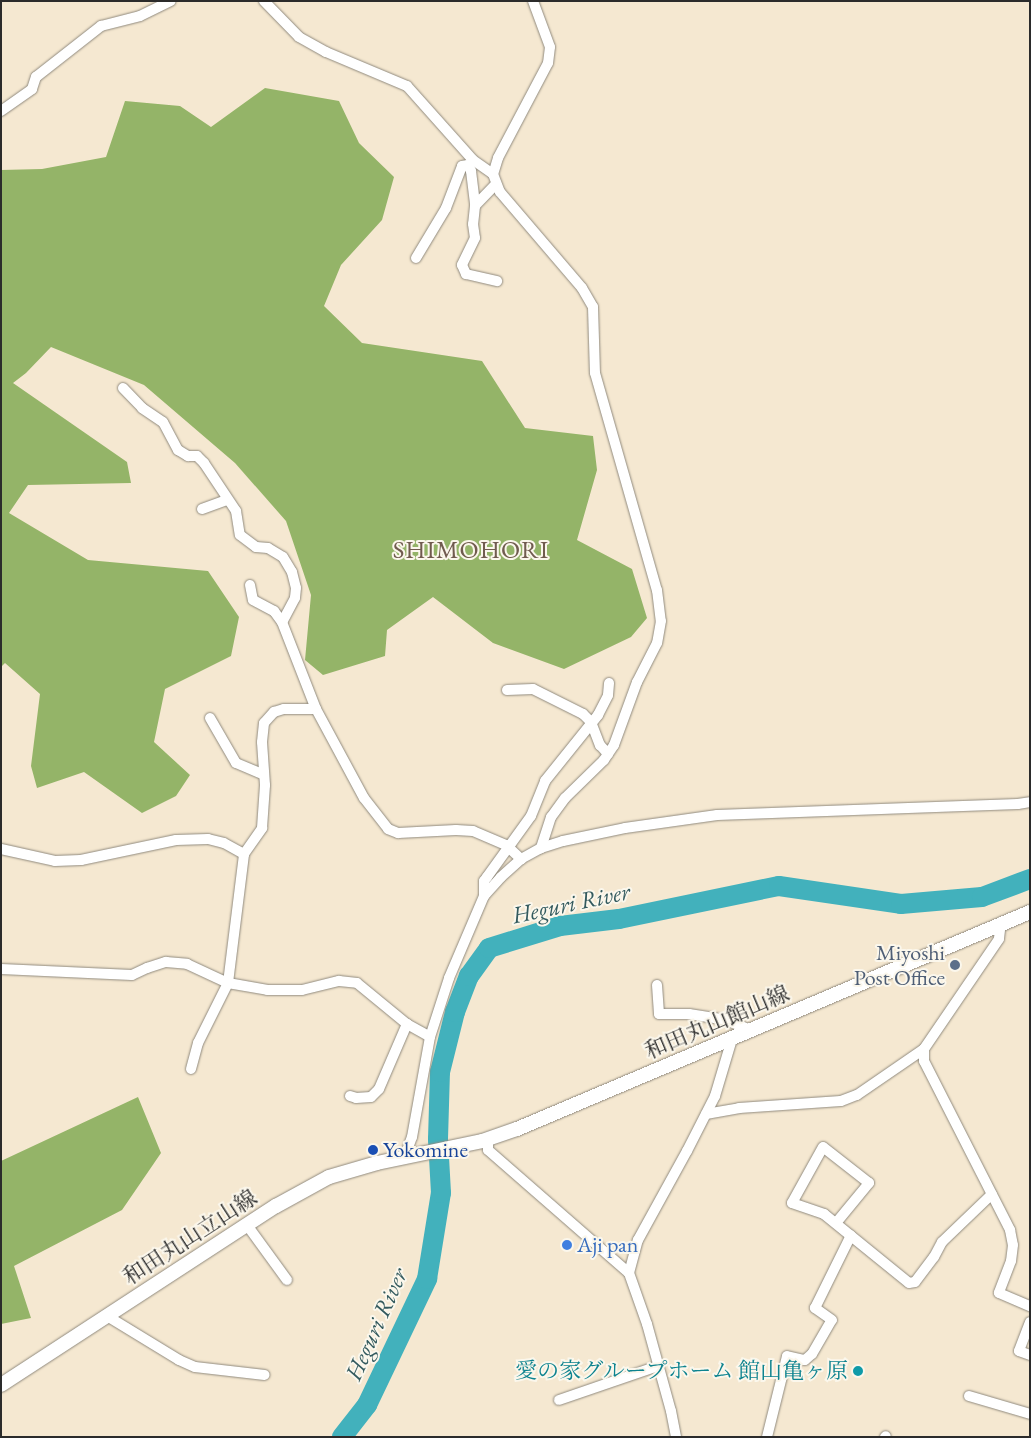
<!DOCTYPE html>
<meta charset="utf-8">
<style>
body{margin:0}
#map{position:relative;width:1031px;height:1438px;overflow:hidden;background:#f5e8d1;font-family:"EB Garamond","Noto Serif JP",serif}
div>[style]{position:absolute}
.forest>*{inset:0;background:#94b468}
.river>*{height:20px;margin:-10px;padding:0 10px;transform-origin:10px;border-radius:10px;background:#42b1bc}
.roads{filter:drop-shadow(0 0 1px #908a7e) drop-shadow(0 0 1px #908a7e)}
.minor>*{height:10px;margin:-5px;padding:0 5px;transform-origin:5px;border-radius:5px;background:#fff}
.major>*{height:14px;margin:-7px;padding:0 7px;transform-origin:7px;border-radius:7px;background:#fff}
.dots>*{width:14px;height:14px;translate:-50% -50%;box-sizing:border-box;border:2px solid #fbf7ec;border-radius:50%}
span{translate:-50% -50%;white-space:nowrap;text-align:center;line-height:1.15;-webkit-text-stroke:4px #fbf7ec;paint-order:stroke}
.service-label{font-size:22px;color:#4e5e75}
.right{translate:-100% -50%;text-align:right}
.street-label{font-size:22px;color:#2b2b2b}
.transit-label{font-size:22px;color:#164399}
.left{translate:0 -50%;text-align:left}
.shop-label{font-size:22px;color:#366cbe}
.culture-label{font-size:22px;color:#0d838f}
.water-label{font-size:24px;color:#335a5e;font-style:italic}
.quarter-label{font-size:25px;color:#705b4f;letter-spacing:1px}
.frame{position:absolute;inset:0;border:2px solid #2b2b2b;pointer-events:none}
</style>
<div id="map">
<div class="forest">
<i style="clip-path:polygon(265px 88px,339px 101px,359px 143px,394px 177px,382px 220px,341px 265px,324px 306px,362px 343px,482px 361px,525px 428px,593px 436px,597px 470px,577px 540px,632px 569px,647px 618px,631px 637px,564px 669px,493px 643px,433px 597px,387px 630px,385px 656px,323px 675px,305px 660px,311px 595px,286px 521px,235px 463px,144px 385px,51px 347px,26px 373px,13px 383px,127px 462px,131px 483px,28px 485px,9px 513px,88px 560px,208px 571px,239px 617px,231px 656px,165px 689px,154px 742px,190px 775px,176px 796px,142px 813px,84px 772px,37px 788px,31px 766px,40px 694px,5px 663px,1px 667px,1px 170px,42px 169px,106px 157px,125px 101px,180px 106px,211px 127px)"></i>
<i style="clip-path:polygon(138px 1097px,161px 1153px,122px 1210px,14px 1266px,31px 1318px,1px 1324px,1px 1161px)"></i>
</div>
<div class="river">
<i style="left:342px;top:1437px;width:41px;rotate:-52deg"></i>
<i style="left:367px;top:1405px;width:140px;rotate:-64.5deg"></i>
<i style="left:427px;top:1279px;width:87px;rotate:-80.8deg"></i>
<i style="left:441px;top:1193px;width:54px;rotate:-93.2deg"></i>
<i style="left:438px;top:1139px;width:67px;rotate:-88.3deg"></i>
<i style="left:440px;top:1072px;width:62px;rotate:-76deg"></i>
<i style="left:455px;top:1012px;width:39px;rotate:-69deg"></i>
<i style="left:469px;top:976px;width:34px;rotate:-54deg"></i>
<i style="left:489px;top:948px;width:74px;rotate:-17.2deg"></i>
<i style="left:560px;top:926px;width:59px;rotate:-6.8deg"></i>
<i style="left:619px;top:919px;width:163px;rotate:-11.7deg"></i>
<i style="left:779px;top:886px;width:123px;rotate:8.4deg"></i>
<i style="left:901px;top:904px;width:81px;rotate:-4.9deg"></i>
<i style="left:982px;top:897px;width:51px;rotate:-20.6deg"></i>
</div>
<div class="roads">
<div class="minor">
<i style="left:264px;top:1px;width:50px;rotate:45.8deg"></i>
<i style="left:299px;top:37px;width:31px;rotate:29deg"></i>
<i style="left:326px;top:52px;width:88px;rotate:22.8deg"></i>
<i style="left:407px;top:86px;width:99px;rotate:48.3deg"></i>
<i style="left:473px;top:160px;width:24px;rotate:35deg"></i>
<i style="left:533px;top:1px;width:49px;rotate:69.7deg"></i>
<i style="left:550px;top:47px;width:16px;rotate:97deg"></i>
<i style="left:548px;top:63px;width:107px;rotate:117.8deg"></i>
<i style="left:498px;top:158px;width:17px;rotate:107deg"></i>
<i style="left:493px;top:174px;width:19px;rotate:69deg"></i>
<i style="left:500px;top:192px;width:126px;rotate:49.5deg"></i>
<i style="left:582px;top:288px;width:22px;rotate:60deg"></i>
<i style="left:593px;top:307px;width:66px;rotate:88.3deg"></i>
<i style="left:595px;top:373px;width:226px;rotate:74.1deg"></i>
<i style="left:657px;top:590px;width:31px;rotate:83deg"></i>
<i style="left:661px;top:621px;width:22px;rotate:100deg"></i>
<i style="left:657px;top:643px;width:44px;rotate:117.1deg"></i>
<i style="left:637px;top:682px;width:67px;rotate:110.1deg"></i>
<i style="left:614px;top:745px;width:18px;rotate:124deg"></i>
<i style="left:604px;top:760px;width:54px;rotate:135.7deg"></i>
<i style="left:565px;top:798px;width:24px;rotate:126deg"></i>
<i style="left:551px;top:817px;width:33px;rotate:108deg"></i>
<i style="left:1px;top:111px;width:38px;rotate:-35deg"></i>
<i style="left:32px;top:89px;width:13px;rotate:-72deg"></i>
<i style="left:36px;top:77px;width:83px;rotate:-38.1deg"></i>
<i style="left:101px;top:26px;width:40px;rotate:-14.4deg"></i>
<i style="left:140px;top:16px;width:34px;rotate:-26deg"></i>
<i style="left:496px;top:184px;width:30px;rotate:134deg"></i>
<i style="left:475px;top:206px;width:18px;rotate:96deg"></i>
<i style="left:473px;top:224px;width:14px;rotate:82deg"></i>
<i style="left:475px;top:238px;width:30px;rotate:116deg"></i>
<i style="left:462px;top:265px;width:10px;rotate:66deg"></i>
<i style="left:466px;top:274px;width:32px;rotate:13deg"></i>
<i style="left:416px;top:258px;width:58px;rotate:-59deg"></i>
<i style="left:446px;top:208px;width:45px;rotate:-69.1deg"></i>
<i style="left:462px;top:166px;width:6px;rotate:-9deg"></i>
<i style="left:468px;top:165px;width:7px;rotate:63deg"></i>
<i style="left:471px;top:171px;width:35px;rotate:83deg"></i>
<i style="left:123px;top:388px;width:28px;rotate:46deg"></i>
<i style="left:142px;top:408px;width:25px;rotate:34deg"></i>
<i style="left:163px;top:422px;width:32px;rotate:62deg"></i>
<i style="left:178px;top:450px;width:12px;rotate:31deg"></i>
<i style="left:188px;top:456px;width:9px"></i>
<i style="left:197px;top:456px;width:10px;rotate:45deg"></i>
<i style="left:204px;top:463px;width:58px;rotate:56.3deg"></i>
<i style="left:236px;top:511px;width:24px;rotate:81deg"></i>
<i style="left:240px;top:535px;width:20px;rotate:37deg"></i>
<i style="left:256px;top:547px;width:12px;rotate:5deg"></i>
<i style="left:268px;top:548px;width:17px;rotate:31deg"></i>
<i style="left:283px;top:557px;width:17px;rotate:59deg"></i>
<i style="left:292px;top:572px;width:16px;rotate:76deg"></i>
<i style="left:296px;top:588px;width:10px;rotate:96deg"></i>
<i style="left:295px;top:598px;width:27px;rotate:118deg"></i>
<i style="left:282px;top:622px;width:93px;rotate:68.7deg"></i>
<i style="left:316px;top:709px;width:101px;rotate:61.7deg"></i>
<i style="left:364px;top:798px;width:39px;rotate:52deg"></i>
<i style="left:388px;top:829px;width:11px;rotate:22deg"></i>
<i style="left:398px;top:833px;width:58px;rotate:-3deg"></i>
<i style="left:456px;top:830px;width:17px;rotate:3deg"></i>
<i style="left:473px;top:831px;width:36px;rotate:23deg"></i>
<i style="left:506px;top:845px;width:21px;rotate:43deg"></i>
<i style="left:202px;top:509px;width:27px;rotate:-20deg"></i>
<i style="left:250px;top:585px;width:15px;rotate:79deg"></i>
<i style="left:253px;top:600px;width:24px;rotate:28deg"></i>
<i style="left:274px;top:611px;width:14px;rotate:54deg"></i>
<i style="left:507px;top:690px;width:26px;rotate:-2deg"></i>
<i style="left:533px;top:689px;width:56px;rotate:26.6deg"></i>
<i style="left:583px;top:714px;width:11px;rotate:45deg"></i>
<i style="left:591px;top:722px;width:25px;rotate:69deg"></i>
<i style="left:600px;top:745px;width:12px;rotate:48deg"></i>
<i style="left:210px;top:718px;width:52px;rotate:60deg"></i>
<i style="left:236px;top:763px;width:30px;rotate:23deg"></i>
<i style="left:1px;top:849px;width:55px;rotate:12.5deg"></i>
<i style="left:55px;top:861px;width:26px;rotate:-2deg"></i>
<i style="left:81px;top:860px;width:97px;rotate:-11.9deg"></i>
<i style="left:176px;top:840px;width:32px;rotate:-2deg"></i>
<i style="left:208px;top:839px;width:16px;rotate:14deg"></i>
<i style="left:224px;top:843px;width:23px;rotate:29deg"></i>
<i style="left:484px;top:896px;width:15px;rotate:-90deg"></i>
<i style="left:484px;top:881px;width:5px;rotate:-53deg"></i>
<i style="left:487px;top:877px;width:75px;rotate:-54.2deg"></i>
<i style="left:531px;top:816px;width:38px;rotate:-68deg"></i>
<i style="left:545px;top:781px;width:85px;rotate:-51.2deg"></i>
<i style="left:598px;top:715px;width:22px;rotate:-63deg"></i>
<i style="left:608px;top:695px;width:12px;rotate:-85deg"></i>
<i style="left:1001px;top:922px;width:17px;rotate:97deg"></i>
<i style="left:999px;top:939px;width:133px;rotate:124.3deg"></i>
<i style="left:924px;top:1049px;width:12px;rotate:90deg"></i>
<i style="left:924px;top:1061px;width:190px;rotate:63deg"></i>
<i style="left:1010px;top:1230px;width:15px;rotate:79deg"></i>
<i style="left:1013px;top:1245px;width:16px;rotate:97deg"></i>
<i style="left:1011px;top:1261px;width:34px;rotate:111deg"></i>
<i style="left:999px;top:1293px;width:34px;rotate:23deg"></i>
<i style="left:1px;top:969px;width:131px;rotate:2.6deg"></i>
<i style="left:132px;top:975px;width:17px;rotate:-25deg"></i>
<i style="left:147px;top:968px;width:20px;rotate:-18deg"></i>
<i style="left:166px;top:962px;width:21px;rotate:5deg"></i>
<i style="left:187px;top:964px;width:45px;rotate:24.9deg"></i>
<i style="left:228px;top:983px;width:40px;rotate:10deg"></i>
<i style="left:267px;top:990px;width:35px"></i>
<i style="left:302px;top:990px;width:38px;rotate:-14deg"></i>
<i style="left:339px;top:981px;width:18px;rotate:6deg"></i>
<i style="left:357px;top:983px;width:65px;rotate:39.4deg"></i>
<i style="left:407px;top:1024px;width:26px;rotate:29deg"></i>
<i style="left:657px;top:985px;width:29px;rotate:86deg"></i>
<i style="left:659px;top:1014px;width:30px"></i>
<i style="left:689px;top:1014px;width:37px;rotate:9deg"></i>
<i style="left:726px;top:1020px;width:27px;rotate:22deg"></i>
<i style="left:191px;top:1069px;width:27px;rotate:-75deg"></i>
<i style="left:198px;top:1043px;width:67px;rotate:-63.4deg"></i>
<i style="left:228px;top:983px;width:130px;rotate:-82.9deg"></i>
<i style="left:244px;top:854px;width:32px;rotate:-55deg"></i>
<i style="left:262px;top:828px;width:43px;rotate:-86deg"></i>
<i style="left:265px;top:785px;width:43px;rotate:-94deg"></i>
<i style="left:262px;top:742px;width:19px;rotate:-84deg"></i>
<i style="left:264px;top:723px;width:15px;rotate:-48deg"></i>
<i style="left:274px;top:712px;width:10px;rotate:-17deg"></i>
<i style="left:284px;top:709px;width:32px"></i>
<i style="left:350px;top:1096px;width:6px;rotate:18deg"></i>
<i style="left:356px;top:1098px;width:15px;rotate:-4deg"></i>
<i style="left:371px;top:1097px;width:11px;rotate:-45deg"></i>
<i style="left:379px;top:1089px;width:71px;rotate:-66.7deg"></i>
<i style="left:706px;top:1114px;width:34px;rotate:-10deg"></i>
<i style="left:739px;top:1108px;width:102px;rotate:-3.9deg"></i>
<i style="left:841px;top:1101px;width:17px;rotate:-21deg"></i>
<i style="left:857px;top:1095px;width:81px;rotate:-34.5deg"></i>
<i style="left:488px;top:1139px;width:11px;rotate:90deg"></i>
<i style="left:488px;top:1150px;width:187px;rotate:41.1deg"></i>
<i style="left:629px;top:1273px;width:54px;rotate:70.6deg"></i>
<i style="left:647px;top:1324px;width:90px;rotate:74.6deg"></i>
<i style="left:671px;top:1411px;width:26px;rotate:79deg"></i>
<i style="left:405px;top:1156px;width:20px;rotate:-70deg"></i>
<i style="left:412px;top:1137px;width:102px;rotate:-79.8deg"></i>
<i style="left:430px;top:1037px;width:62px;rotate:-72.1deg"></i>
<i style="left:449px;top:978px;width:89px;rotate:-66.9deg"></i>
<i style="left:484px;top:896px;width:25px;rotate:-48deg"></i>
<i style="left:501px;top:877px;width:27px;rotate:-42deg"></i>
<i style="left:521px;top:859px;width:23px;rotate:-29deg"></i>
<i style="left:541px;top:848px;width:23px;rotate:-18deg"></i>
<i style="left:563px;top:841px;width:63px;rotate:-11.8deg"></i>
<i style="left:625px;top:828px;width:93px;rotate:-8deg"></i>
<i style="left:717px;top:815px;width:301px;rotate:-2.1deg"></i>
<i style="left:1018px;top:804px;width:12px;rotate:-9deg"></i>
<i style="left:836px;top:1223px;width:52px;rotate:-50.5deg"></i>
<i style="left:869px;top:1183px;width:58px;rotate:-142deg"></i>
<i style="left:823px;top:1147px;width:64px;rotate:119deg"></i>
<i style="left:792px;top:1203px;width:34px;rotate:19deg"></i>
<i style="left:824px;top:1214px;width:109px;rotate:39.1deg"></i>
<i style="left:909px;top:1283px;width:6px;rotate:-9deg"></i>
<i style="left:915px;top:1282px;width:31px;rotate:-53deg"></i>
<i style="left:934px;top:1257px;width:17px;rotate:-62deg"></i>
<i style="left:942px;top:1242px;width:69px;rotate:-43.8deg"></i>
<i style="left:247px;top:1225px;width:68px;rotate:54deg"></i>
<i style="left:629px;top:1273px;width:34px;rotate:-75deg"></i>
<i style="left:638px;top:1240px;width:102px;rotate:-61.2deg"></i>
<i style="left:687px;top:1151px;width:62px;rotate:-63deg"></i>
<i style="left:715px;top:1096px;width:59px;rotate:-73.4deg"></i>
<i style="left:107px;top:1316px;width:84px;rotate:31.4deg"></i>
<i style="left:179px;top:1360px;width:17px;rotate:24deg"></i>
<i style="left:195px;top:1367px;width:70px;rotate:6.5deg"></i>
<i style="left:1030px;top:1322px;width:31px;rotate:111deg"></i>
<i style="left:1019px;top:1351px;width:12px;rotate:20deg"></i>
<i style="left:969px;top:1396px;width:64px;rotate:16.4deg"></i>
<i style="left:559px;top:1400px;width:105px;rotate:-19deg"></i>
<i style="left:767px;top:1437px;width:83px;rotate:-76.1deg"></i>
<i style="left:787px;top:1356px;width:18px;rotate:13deg"></i>
<i style="left:805px;top:1360px;width:9px;rotate:-41deg"></i>
<i style="left:812px;top:1354px;width:39px;rotate:-60deg"></i>
<i style="left:832px;top:1320px;width:21px;rotate:-145deg"></i>
<i style="left:815px;top:1308px;width:81px;rotate:-63.7deg"></i>
<i style="left:885px;top:1437px;width:1px;rotate:-45deg"></i>
</div>
<div class="major">
<i style="left:1px;top:1385px;width:328px;rotate:-33.1deg"></i>
<i style="left:276px;top:1206px;width:60px;rotate:-28.7deg"></i>
<i style="left:329px;top:1177px;width:50px;rotate:-16.3deg"></i>
<i style="left:377px;top:1163px;width:107px;rotate:-11.8deg"></i>
<i style="left:482px;top:1141px;width:37px;rotate:-19deg"></i>
<i style="left:517px;top:1129px;width:557px;rotate:-22.93deg"></i>
</div>
</div>
<div class="dots">
<i style="left:955px;top:965px;background:#5c6f8a"></i>
<i style="left:373px;top:1150px;background:#1a4fb4"></i>
<i style="left:567px;top:1245px;background:#3f7fe0"></i>
<i style="left:858px;top:1371px;background:#0f9aa8"></i>
</div>
<div class="service-label">
<span class="right" style="left:945px;top:965px">Miyoshi<br>Post Office</span>
</div>
<div class="street-label">
<span style="left:717px;top:1022px;rotate:-23deg">和田丸山館山線</span>
<span style="left:190px;top:1237px;rotate:-33deg">和田丸山立山線</span>
</div>
<div class="transit-label">
<span class="left" style="left:383px;top:1150px">Yokomine</span>
</div>
<div class="shop-label">
<span class="left" style="left:577px;top:1245px">Aji pan</span>
</div>
<div class="culture-label">
<span class="right" style="left:848px;top:1371px">愛の家グループホーム 館山亀ヶ原</span>
</div>
<div class="water-label">
<span style="left:571px;top:903px;rotate:-12deg">Heguri River</span>
<span style="left:376px;top:1324px;rotate:-66deg">Heguri River</span>
</div>
<div class="quarter-label">
<span style="left:471px;top:549px">SHIMOHORI</span>
</div>
<div class="frame"></div>
</div>
